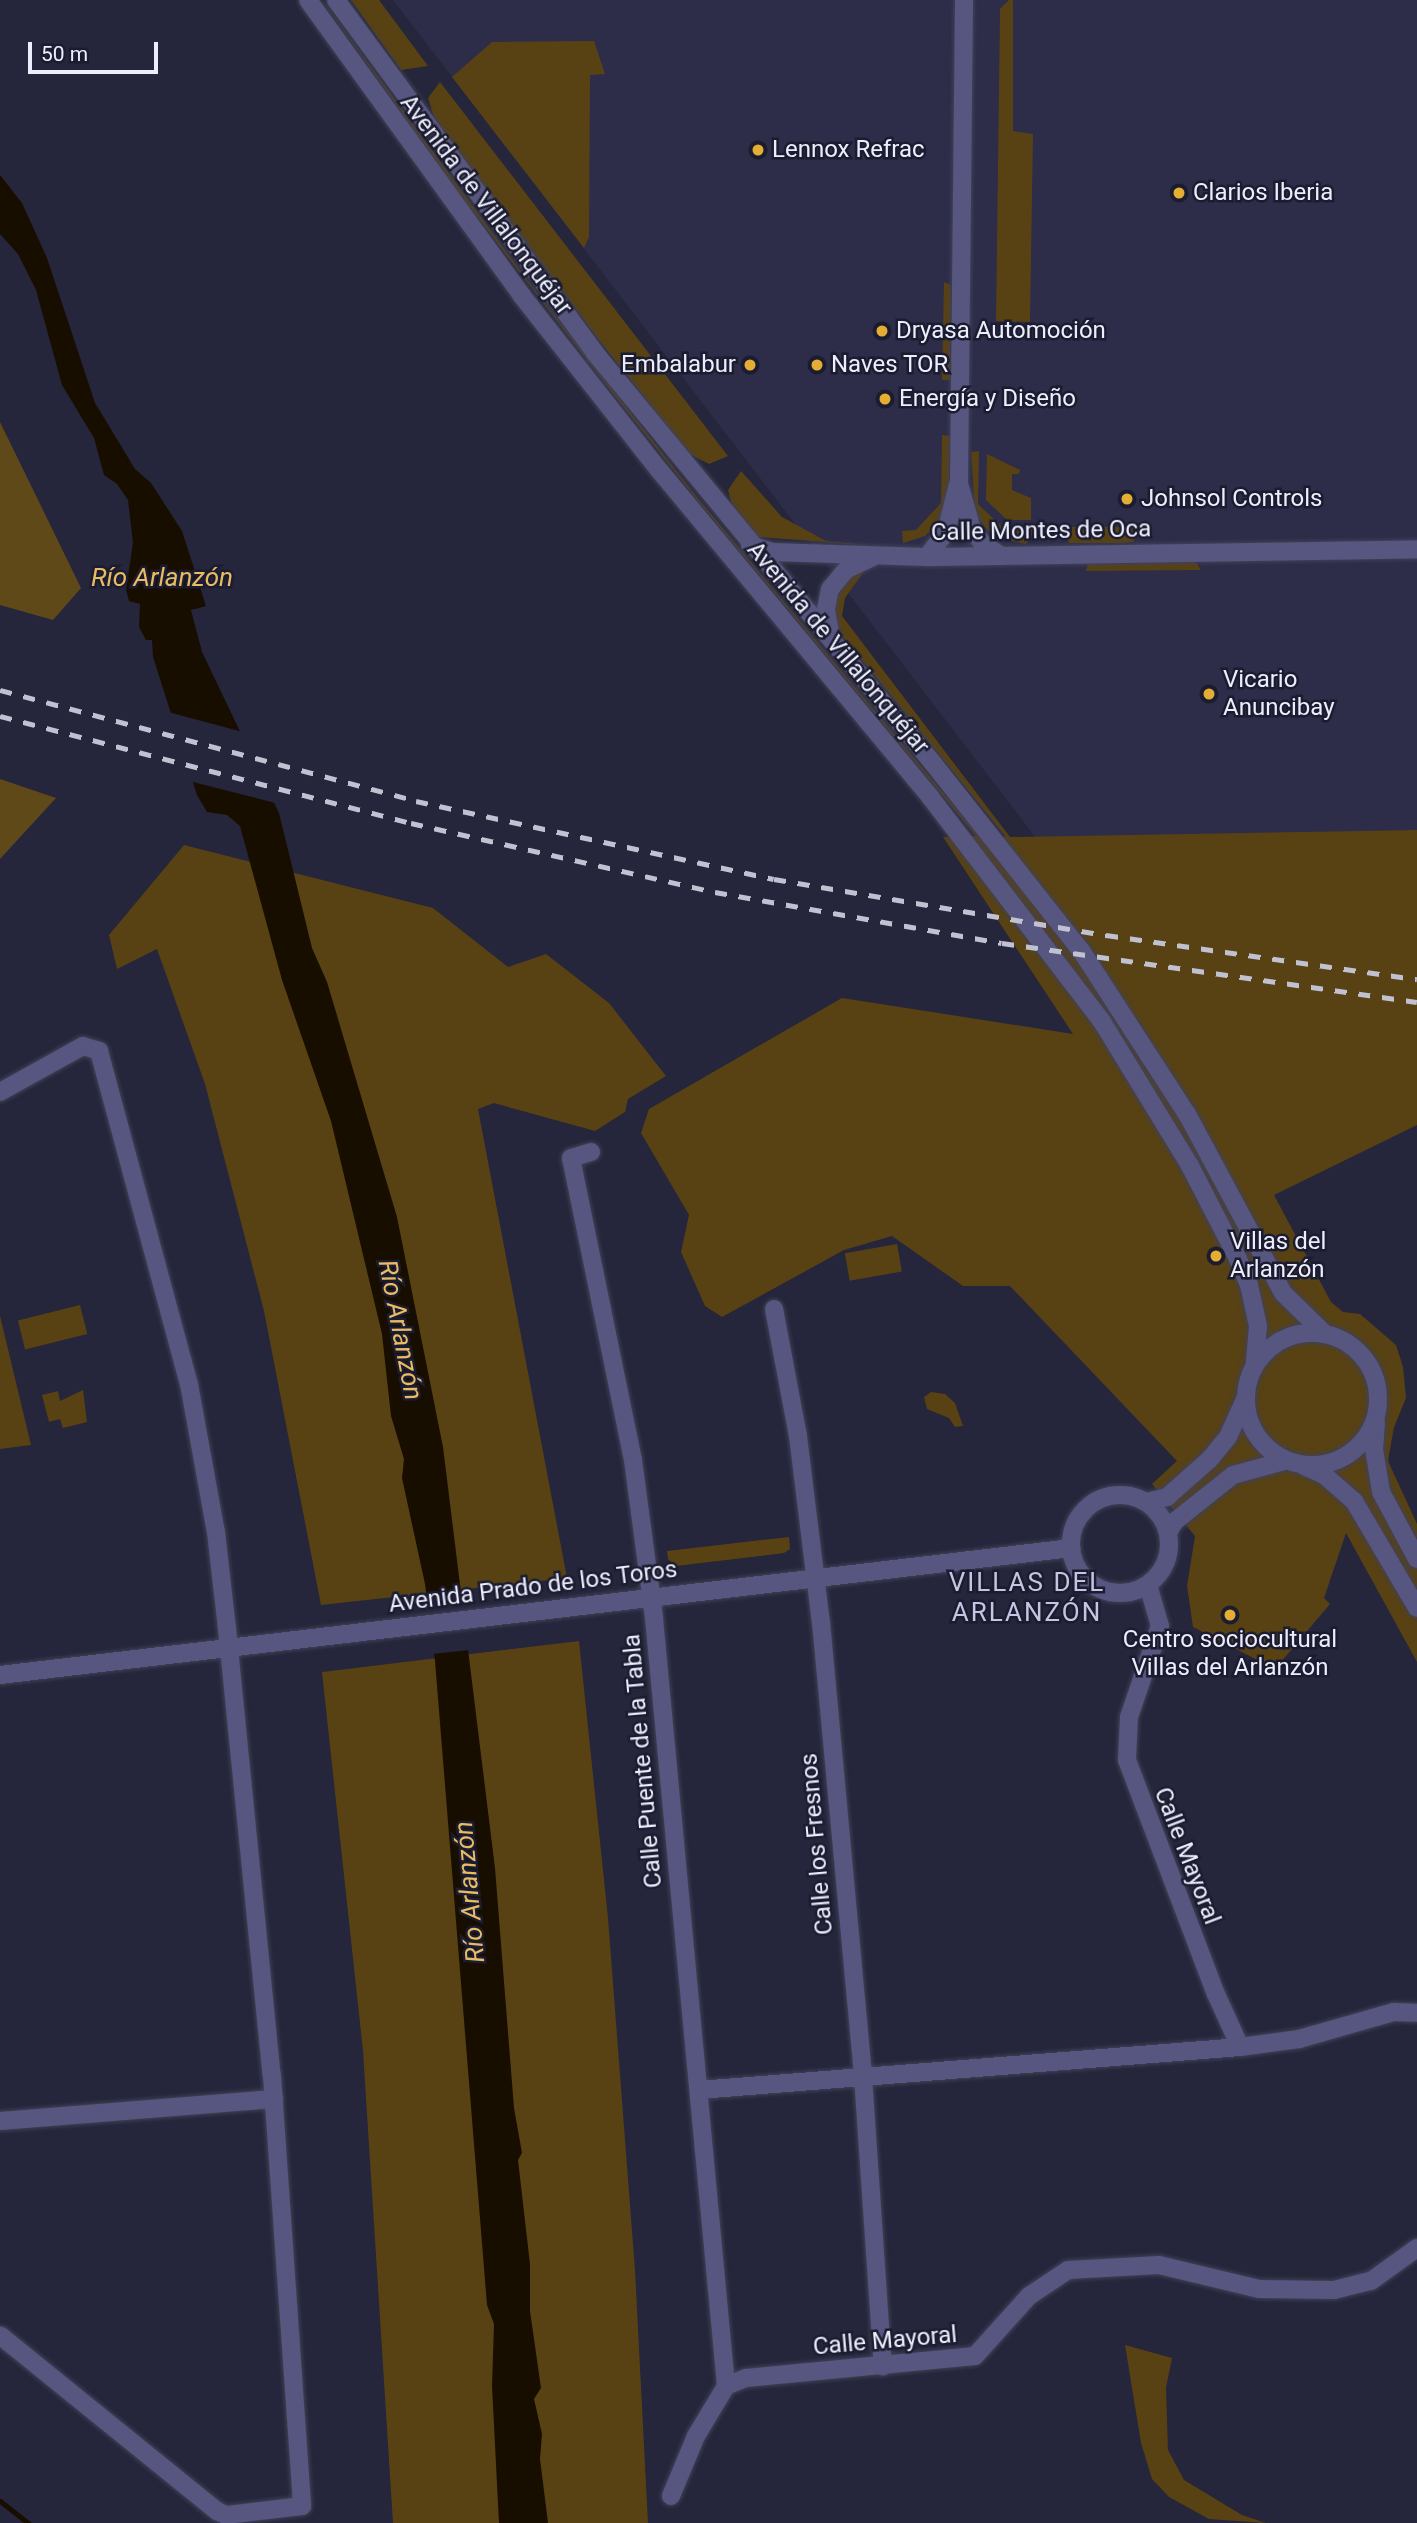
<!DOCTYPE html>
<meta charset="utf-8">
<style>
body{margin:0}
#map{position:relative;width:1417px;height:2523px;overflow:hidden;background:#25253b;font-family:Roboto,sans-serif}
div>[style]{position:absolute}
.built>*{inset:0;background:#2d2c49}
.green>*{inset:0;background:#584213;transform-origin:0 0}
.forest>*{inset:0;background:#604919}
.water>*{inset:0;background:#170e00}
.pier>*{inset:0;background:#25253b;transform-origin:0 0}
.stream>*{height:5px;margin:-2.5px;padding:0 2.5px;transform-origin:2.5px;border-radius:2.5px;background:#170e00}
.roads{filter:drop-shadow(0 0 2px #414156) drop-shadow(0 0 2px #414156)}
.minor>*{height:18px;margin:-9px;padding:0 9px;transform-origin:9px;border-radius:9px;background:#565680}
.minor>.ring{margin:-9px;padding:0;box-sizing:content-box;background:none;border:18px solid #565680;border-radius:50%}
.rail>*{height:5px;margin-top:-2.5px;transform-origin:0;background:repeating-linear-gradient(90deg,#c0c1d1 0 12px,transparent 0 24px)}
.dots>*{width:19px;height:19px;translate:-50% -50%;box-sizing:border-box;border:4px solid #1c1c31;border-radius:50%}
span{translate:-50% -50%;white-space:nowrap;text-align:center;line-height:1.15;-webkit-text-stroke:5px #1c1c31;paint-order:stroke}
.poi-label{font-size:24px;color:#edeefd}
.left{translate:0 -50%;text-align:left}
.right{translate:-100% -50%;text-align:right}
.street-label{font-size:24px;color:#edeefd}
.water-label{font-size:26px;color:#e9bc64;font-style:italic}
.neighbourhood-label{font-size:26px;color:#c4c5e2;letter-spacing:2px}
.scale{position:absolute;left:28px;top:42px;width:130px;height:32px;box-sizing:border-box;border:4px solid #edeefd;border-top:0;padding-left:9px;font-size:21px;line-height:24px;white-space:nowrap;color:#edeefd;-webkit-text-stroke:5px #1c1c31;paint-order:stroke}
</style>
<div id="map">
<div class="built">
<i style="clip-path:polygon(393px 0,1417px 0,1417px 830px,1036px 838px)"></i>
</div>
<div class="green">
<i style="clip-path:polygon(322px 0,528px 281px,696px 496px,980px 837px,1006px 837px,832px 623px,834px 596px,844px 580px,866px 569px,845px 598px,842px 616px,1010px 837px,1417px 830px,1417px 1125px,1274px 1195px,1331px 1302px,1343px 1312px,1360px 1314px,1396px 1345px,1403px 1367px,1406px 1398px,1394px 1427px,1388px 1461px,1417px 1524px,1417px 1662px,1346px 1533px,1324px 1598px,1330px 1604px,1275px 1669px,1193px 1627px,1187px 1586px,1195px 1536px,1152px 1484px,1177px 1461px,1010px 1286px,963px 1286px,892px 1236px,844px 1250px,722px 1317px,705px 1306px,681px 1252px,689px 1215px,641px 1133px,649px 1109px,842px 998px,1073px 1034px,943px 837px,976px 836px,698px 501px,610px 390px,455px 188px)"></i>
<i style="clip-path:polygon(351px 0,379px 0,428px 66px,401px 70px)"></i>
<i style="clip-path:polygon(1009px 0,1013px 0,1013px 131px,1033px 134px,1030px 322px,996px 321px,1000px 9px)"></i>
<i style="clip-path:polygon(594px 41px,605px 74px,590px 75px,589px 237px,584px 248px,452px 77px,492px 42px)"></i>
<i style="clip-path:polygon(440px 82px,728px 456px,709px 464px,689px 454px,598px 339px,435px 121px,428px 98px)"></i>
<i style="clip-path:polygon(944px 282px,951px 285px,950px 380px,942px 380px)"></i>
<i style="clip-path:polygon(942px 435px,950px 436px,949px 487px,940px 521px,925px 536px,903px 543px,902px 531px,916px 530px,941px 503px)"></i>
<i style="clip-path:polygon(979px 451px,978px 504px,1003px 528px,1037px 529px,1026px 544px,993px 537px,975px 514px,971px 452px)"></i>
<i style="clip-path:polygon(987px 454px,1020px 470px,1019px 474px,1012px 474px,1012px 490px,1031px 498px,1031px 520px,1007px 520px,986px 500px)"></i>
<i style="clip-path:polygon(741px 471px,782px 517px,826px 541px,878px 546px,758px 537px,733px 509px,728px 490px)"></i>
<i style="clip-path:polygon(1062px 527px,1143px 527px,1133px 542px,1122px 543px,1069px 543px)"></i>
<i style="clip-path:polygon(1196px 562px,1201px 570px,1086px 571px,1088px 564px)"></i>
<i style="clip-path:polygon(184px 845px,433px 908px,508px 967px,546px 954px,609px 1003px,666px 1076px,628px 1099px,625px 1112px,595px 1131px,494px 1103px,478px 1109px,567px 1578px,321px 1605px,264px 1311px,205px 1084px,157px 949px,117px 969px,109px 935px)"></i>
<i style="left:897px;top:1244px;width:28px;height:53px;rotate:80deg"></i>
<i style="left:80px;top:1305px;width:30px;height:64px;rotate:76deg"></i>
<i style="clip-path:polygon(0 1316px,31px 1445px,0 1449px)"></i>
<i style="clip-path:polygon(83px 1390px,87px 1422px,63px 1428px,60px 1419px,49px 1422px,42px 1395px,58px 1391px,60px 1401px)"></i>
<i style="clip-path:polygon(931px 1392px,945px 1394px,955px 1403px,963px 1426px,955px 1427px,949px 1418px,927px 1409px,924px 1397px)"></i>
<i style="clip-path:polygon(789px 1537px,790px 1549px,784px 1553px,676px 1566px,668px 1559px,667px 1551px)"></i>
<i style="clip-path:polygon(579px 1641px,608px 1918px,635px 2270px,648px 2523px,393px 2523px,363px 2051px,322px 1672px)"></i>
<i style="clip-path:polygon(1125px 2345px,1172px 2358px,1166px 2388px,1168px 2450px,1184px 2480px,1242px 2515px,1266px 2523px,1209px 2519px,1169px 2497px,1152px 2479px,1141px 2443px)"></i>
</div>
<div class="forest">
<i style="clip-path:polygon(0 422px,81px 588px,53px 620px,0 605px)"></i>
<i style="clip-path:polygon(0 779px,56px 798px,0 859px)"></i>
</div>
<div class="water">
<i style="clip-path:polygon(0 175px,22px 203px,47px 258px,95px 403px,135px 469px,151px 483px,182px 531px,206px 606px,191px 610px,202px 652px,279px 813px,312px 948px,327px 982px,397px 1217px,443px 1447px,495px 1868px,514px 2108px,522px 2153px,518px 2160px,530px 2264px,530px 2311px,541px 2388px,534px 2399px,542px 2434px,540px 2459px,548px 2523px,499px 2523px,492px 2386px,494px 2324px,487px 2305px,435px 1661px,425px 1584px,402px 1478px,404px 1459px,391px 1416px,382px 1334px,331px 1121px,282px 980px,240px 826px,227px 815px,207px 812px,197px 795px,153px 657px,152px 640px,146px 640px,139px 627px,140px 604px,129px 601px,126px 590px,133px 543px,128px 500px,117px 484px,104px 475px,94px 438px,62px 385px,36px 290px,18px 254px,0 234px)"></i>
</div>
<div class="pier">
<i style="clip-path:polygon(168px 712px,243px 732px,279px 804px,189px 781px)"></i>
<i style="left:466px;top:1590px;width:60px;height:43px;rotate:84deg"></i>
</div>
<div class="stream">
<i style="left:0;top:2501px;width:36px;rotate:38deg"></i>
</div>
<div class="roads">
<div class="minor">
<i style="left:308px;top:0;width:365px;rotate:54.1deg"></i>
<i style="left:522px;top:296px;width:221px;rotate:51.8deg"></i>
<i style="left:659px;top:470px;width:426px;rotate:50.3deg"></i>
<i style="left:931px;top:798px;width:280px;rotate:52.6deg"></i>
<i style="left:1101px;top:1020px;width:169px;rotate:58.6deg"></i>
<i style="left:1189px;top:1164px;width:107px;rotate:62.7deg"></i>
<i style="left:1238px;top:1259px;width:28px;rotate:67deg"></i>
<i style="left:1249px;top:1285px;width:42px;rotate:77.6deg"></i>
<i style="left:1258px;top:1326px;width:38px;rotate:95deg"></i>
<i style="left:336px;top:0;width:438px;rotate:53.7deg"></i>
<i style="left:595px;top:353px;width:530px;rotate:50.51deg"></i>
<i style="left:932px;top:762px;width:242px;rotate:51.7deg"></i>
<i style="left:1082px;top:952px;width:193px;rotate:57.1deg"></i>
<i style="left:1187px;top:1114px;width:203px;rotate:61.8deg"></i>
<i style="left:1283px;top:1293px;width:59px;rotate:44.3deg"></i>
<i style="left:960px;top:487px;width:44px;rotate:74.1deg"></i>
<i style="left:972px;top:529px;width:17px;rotate:54deg"></i>
<i style="left:982px;top:543px;width:23px;rotate:34deg"></i>
<i style="left:750px;top:545px;width:24px;rotate:17deg"></i>
<i style="left:773px;top:552px;width:154px;rotate:1.9deg"></i>
<i style="left:927px;top:557px;width:490px;rotate:-0.9deg"></i>
<i style="left:927px;top:557px;width:31px;rotate:-53deg"></i>
<i style="left:946px;top:532px;width:54px;rotate:-76deg"></i>
<i style="left:959px;top:480px;width:480px;rotate:-89.4deg"></i>
<i style="left:831px;top:638px;width:29px;rotate:-100deg"></i>
<i style="left:826px;top:609px;width:20px;rotate:-79deg"></i>
<i style="left:830px;top:589px;width:26px;rotate:-50deg"></i>
<i style="left:847px;top:569px;width:29px;rotate:-25deg"></i>
<i style="left:0;top:1092px;width:95px;rotate:-29deg"></i>
<i style="left:83px;top:1046px;width:17px;rotate:17deg"></i>
<i style="left:99px;top:1051px;width:345px;rotate:74.9deg"></i>
<i style="left:189px;top:1384px;width:150px;rotate:79.7deg"></i>
<i style="left:216px;top:1532px;width:97px;rotate:83.5deg"></i>
<i style="left:227px;top:1628px;width:449px;rotate:84.3deg"></i>
<i style="left:272px;top:2075px;width:432px;rotate:86deg"></i>
<i style="left:302px;top:2506px;width:77px;rotate:173.2deg"></i>
<i style="left:226px;top:2515px;width:10px;rotate:-156deg"></i>
<i style="left:217px;top:2511px;width:279px;rotate:-141deg"></i>
<i style="left:591px;top:1152px;width:21px;rotate:163deg"></i>
<i style="left:571px;top:1158px;width:308px;rotate:78.4deg"></i>
<i style="left:633px;top:1460px;width:159px;rotate:82.4deg"></i>
<i style="left:654px;top:1618px;width:771px;rotate:84.64deg"></i>
<i style="left:774px;top:1309px;width:129px;rotate:79.3deg"></i>
<i style="left:798px;top:1436px;width:187px;rotate:83deg"></i>
<i style="left:821px;top:1622px;width:456px;rotate:84.7deg"></i>
<i style="left:863px;top:2076px;width:291px;rotate:86.1deg"></i>
<i class="ring" style="left:1246px;top:1333px;width:114px;height:114px"></i>
<i style="left:1376px;top:1422px;width:27px;rotate:94deg"></i>
<i style="left:1374px;top:1449px;width:44px;rotate:80.8deg"></i>
<i style="left:1381px;top:1492px;width:76px;rotate:61.8deg"></i>
<i style="left:1304px;top:1466px;width:22px;rotate:24deg"></i>
<i style="left:1324px;top:1475px;width:40px;rotate:41deg"></i>
<i style="left:1354px;top:1501px;width:124px;rotate:59.5deg"></i>
<i class="ring" style="left:1071px;top:1495px;width:80px;height:80px"></i>
<i style="left:1146px;top:1502px;width:22px;rotate:-13deg"></i>
<i style="left:1167px;top:1497px;width:57px;rotate:-41.5deg"></i>
<i style="left:1210px;top:1459px;width:28px;rotate:-51deg"></i>
<i style="left:1228px;top:1437px;width:42px;rotate:-65.9deg"></i>
<i style="left:1168px;top:1533px;width:13px;rotate:-61deg"></i>
<i style="left:1174px;top:1522px;width:75px;rotate:-38.5deg"></i>
<i style="left:1233px;top:1475px;width:54px;rotate:-15.1deg"></i>
<i style="left:1148px;top:1585px;width:43px;rotate:73.7deg"></i>
<i style="left:1160px;top:1626px;width:96px;rotate:108.8deg"></i>
<i style="left:1129px;top:1717px;width:43px;rotate:92.7deg"></i>
<i style="left:1127px;top:1760px;width:250px;rotate:69.2deg"></i>
<i style="left:1216px;top:1994px;width:58px;rotate:65.6deg"></i>
<i style="left:1240px;top:2047px;width:60px;rotate:-7.7deg"></i>
<i style="left:1299px;top:2039px;width:99px;rotate:-15.9deg"></i>
<i style="left:1394px;top:2012px;width:23px;rotate:2deg"></i>
<i style="left:0;top:1675px;width:1079px;rotate:-6.76deg"></i>
<i style="left:699px;top:2090px;width:543px;rotate:-4.54deg"></i>
<i style="left:0;top:2121px;width:275px;rotate:-4.6deg"></i>
<i style="left:671px;top:2496px;width:65px;rotate:-67.4deg"></i>
<i style="left:696px;top:2436px;width:58px;rotate:-59deg"></i>
<i style="left:726px;top:2386px;width:22px;rotate:-22deg"></i>
<i style="left:746px;top:2378px;width:230px;rotate:-5.5deg"></i>
<i style="left:975px;top:2356px;width:81px;rotate:-48deg"></i>
<i style="left:1029px;top:2296px;width:47px;rotate:-33.7deg"></i>
<i style="left:1068px;top:2270px;width:91px;rotate:-3.1deg"></i>
<i style="left:1159px;top:2265px;width:103px;rotate:13.5deg"></i>
<i style="left:1259px;top:2289px;width:75px;rotate:0.8deg"></i>
<i style="left:1334px;top:2290px;width:38px;rotate:-14deg"></i>
<i style="left:1371px;top:2281px;width:57px;rotate:-35.7deg"></i>
</div>
</div>
<div class="rail">
<i style="left:0;top:690px;width:431px;rotate:14.9deg"></i>
<i style="left:416px;top:801px;width:366px;rotate:12.3deg"></i>
<i style="left:774px;top:879px;width:337px;rotate:9.6deg"></i>
<i style="left:1106px;top:935px;width:314px;rotate:8.1deg"></i>
<i style="left:0;top:716px;width:425px;rotate:14.6deg"></i>
<i style="left:411px;top:823px;width:312px;rotate:12.8deg"></i>
<i style="left:715px;top:892px;width:291px;rotate:10.1deg"></i>
<i style="left:1002px;top:943px;width:419px;rotate:8.1deg"></i>
</div>
<div class="dots">
<i style="left:758px;top:150px;background:#e4ae35"></i>
<i style="left:1179px;top:193px;background:#e4ae35"></i>
<i style="left:882px;top:331px;background:#e4ae35"></i>
<i style="left:750px;top:365px;background:#e4ae35"></i>
<i style="left:817px;top:365px;background:#e4ae35"></i>
<i style="left:885px;top:399px;background:#e4ae35"></i>
<i style="left:1127px;top:499px;background:#e4ae35"></i>
<i style="left:1209px;top:694px;background:#e4ae35"></i>
<i style="left:1216px;top:1256px;background:#e4ae35"></i>
<i style="left:1230px;top:1615px;background:#e4ae35"></i>
</div>
<div class="poi-label">
<span class="left" style="left:772px;top:150px">Lennox Refrac</span>
<span class="left" style="left:1193px;top:193px">Clarios Iberia</span>
<span class="left" style="left:896px;top:331px">Dryasa Automoción</span>
<span class="right" style="left:736px;top:365px">Embalabur</span>
<span class="left" style="left:831px;top:365px">Naves TOR</span>
<span class="left" style="left:899px;top:399px">Energía y Diseño</span>
<span class="left" style="left:1141px;top:499px">Johnsol Controls</span>
<span class="left" style="left:1223px;top:694px">Vicario<br>Anuncibay</span>
<span class="left" style="left:1230px;top:1256px">Villas del<br>Arlanzón</span>
<span style="left:1230px;top:1654px">Centro sociocultural<br>Villas del Arlanzón</span>
</div>
<div class="street-label">
<span style="left:486px;top:205px;rotate:53deg">Avenida de Villalonquéjar</span>
<span style="left:1041px;top:531px;rotate:-1deg">Calle Montes de Oca</span>
<span style="left:838px;top:648px;rotate:50deg">Avenida de Villalonquéjar</span>
<span style="left:533px;top:1587px;rotate:-7deg">Avenida Prado de los Toros</span>
<span style="left:643px;top:1761px;rotate:-95deg">Calle Puente de la Tabla</span>
<span style="left:817px;top:1844px;rotate:-95deg">Calle los Fresnos</span>
<span style="left:1187px;top:1856px;rotate:69deg">Calle Mayoral</span>
<span style="left:885px;top:2341px;rotate:-5deg">Calle Mayoral</span>
</div>
<div class="water-label">
<span style="left:162px;top:578px">Río Arlanzón</span>
<span style="left:400px;top:1330px;rotate:79deg">Río Arlanzón</span>
<span style="left:470px;top:1892px;rotate:-95deg">Río Arlanzón</span>
</div>
<div class="neighbourhood-label">
<span style="left:1027px;top:1598px">VILLAS DEL<br>ARLANZÓN</span>
</div>
<div class="scale">50 m</div>
</div>
